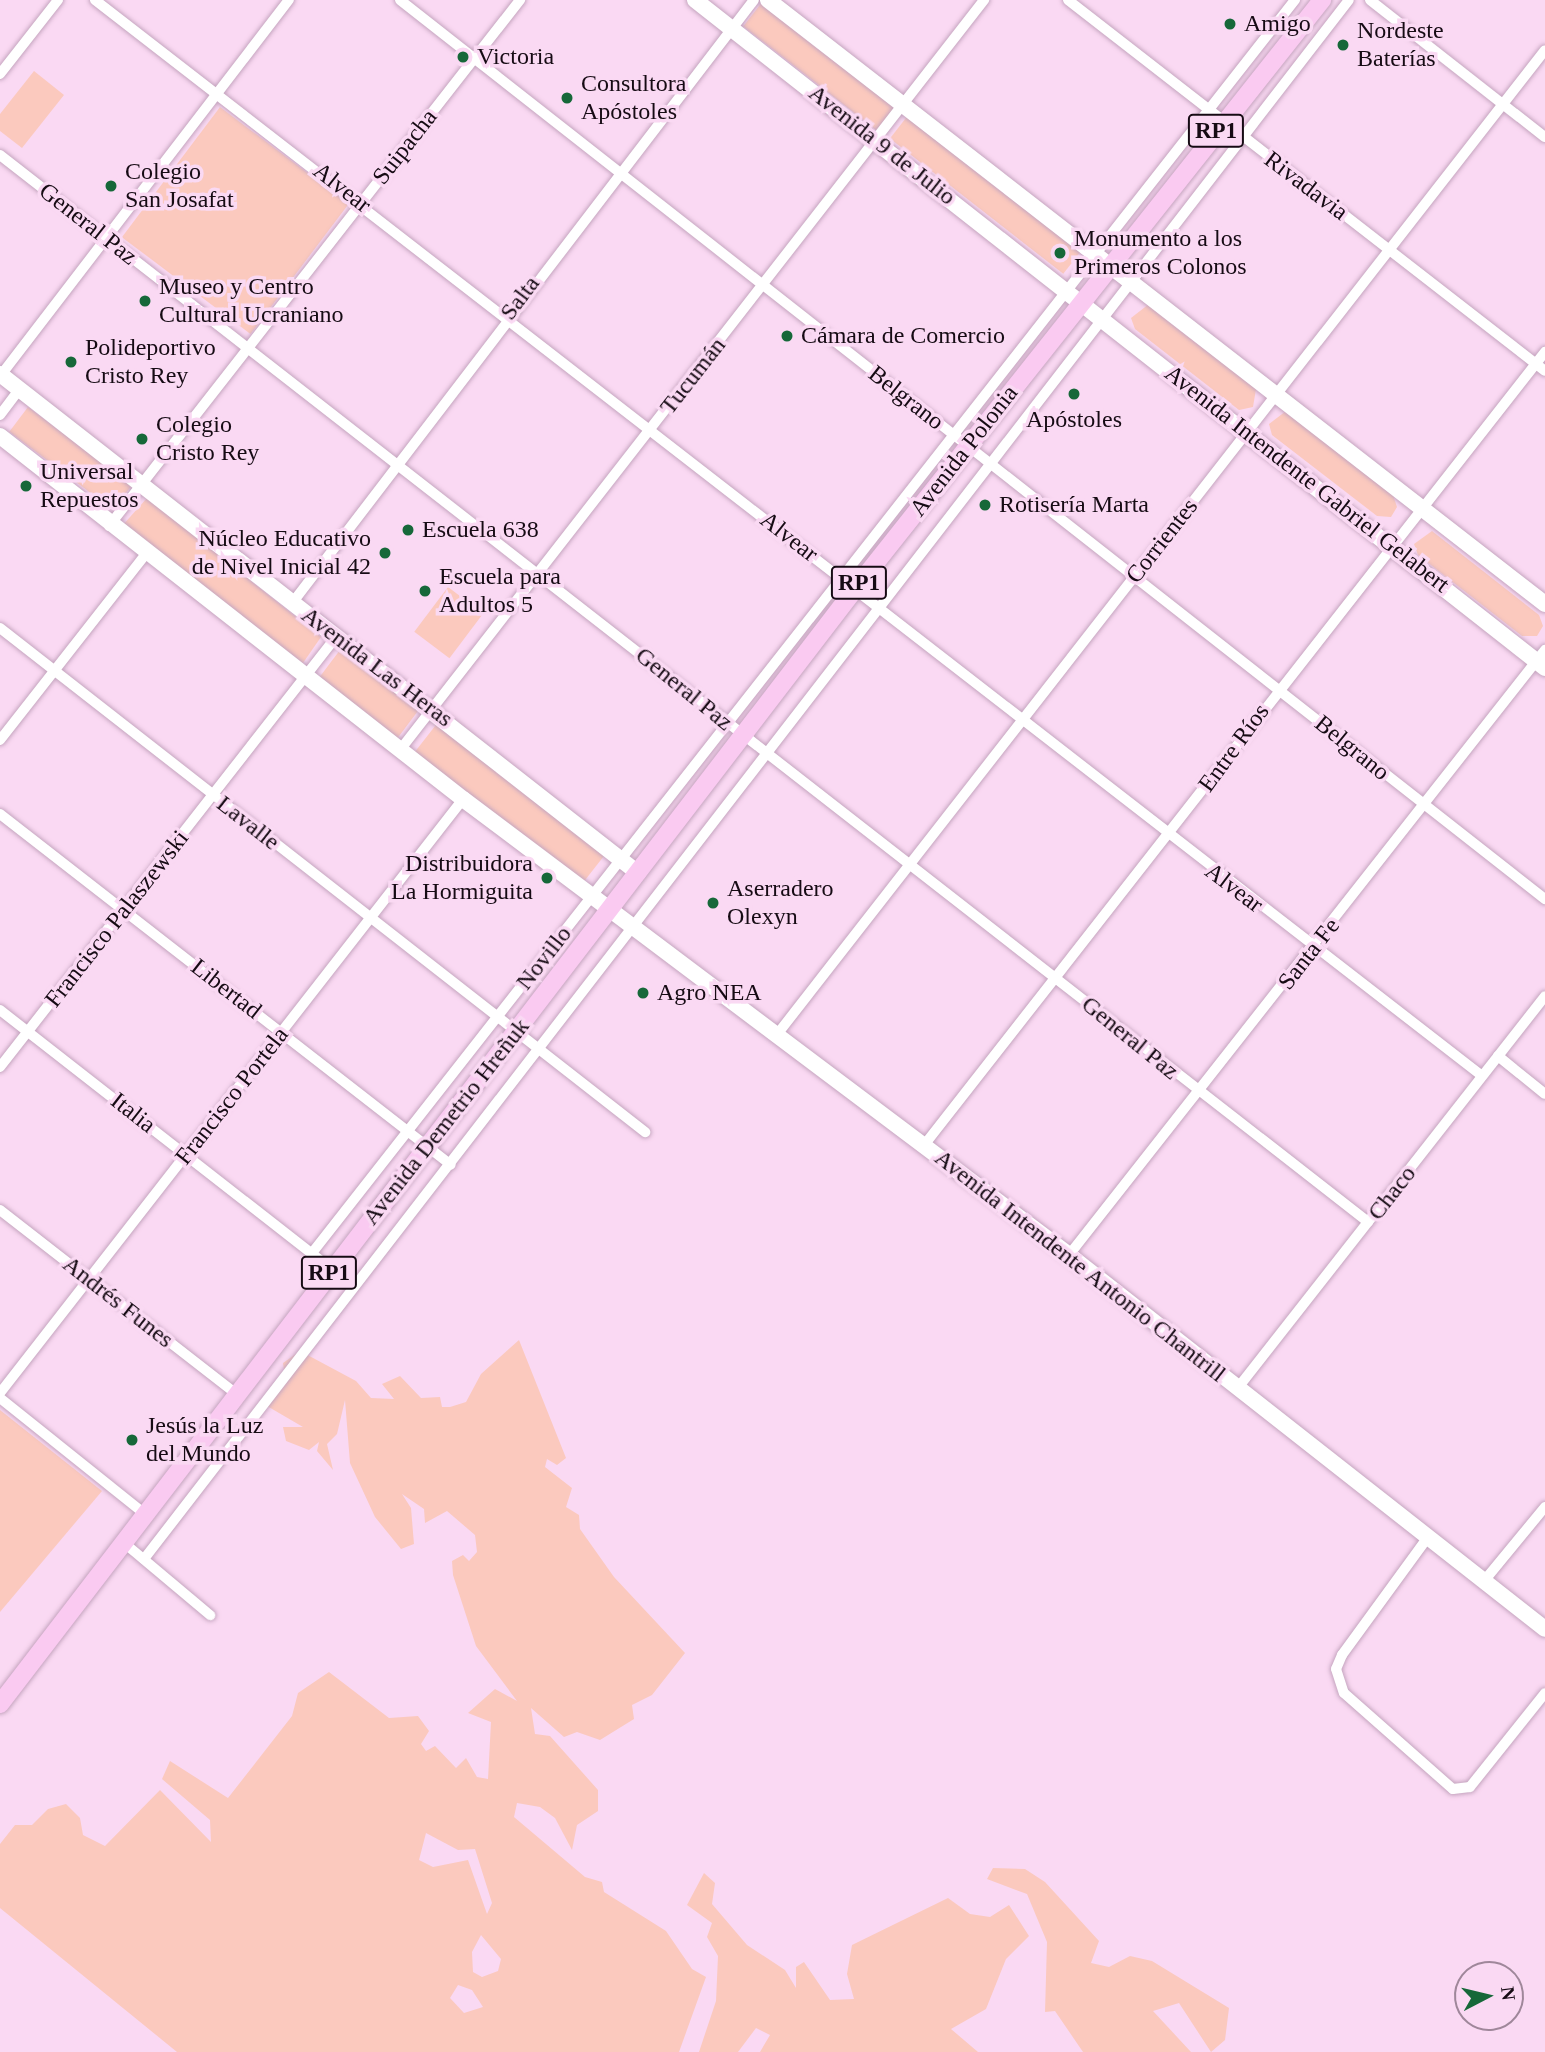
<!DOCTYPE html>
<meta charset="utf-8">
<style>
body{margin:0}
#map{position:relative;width:1545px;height:2052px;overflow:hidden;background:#fad9f3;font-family:"Times New Roman",serif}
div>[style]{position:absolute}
.green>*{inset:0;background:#fbc9be;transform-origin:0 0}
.roads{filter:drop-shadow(0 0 2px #c5a5bf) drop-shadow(0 0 2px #c5a5bf)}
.minor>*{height:10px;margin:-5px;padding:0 5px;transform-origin:5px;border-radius:5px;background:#fff}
.secondary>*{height:16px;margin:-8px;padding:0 8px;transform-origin:8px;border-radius:8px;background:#fff}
.primary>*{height:18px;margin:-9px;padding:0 9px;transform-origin:9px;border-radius:9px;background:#facaf1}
.dots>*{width:19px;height:19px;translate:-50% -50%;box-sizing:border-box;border:4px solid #fad9f3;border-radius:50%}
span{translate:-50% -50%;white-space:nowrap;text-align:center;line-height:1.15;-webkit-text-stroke:7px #fad9f3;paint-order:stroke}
.shield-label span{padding:2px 5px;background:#fad9f3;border:2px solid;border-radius:5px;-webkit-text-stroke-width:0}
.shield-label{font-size:23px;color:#160b14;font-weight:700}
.poi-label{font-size:24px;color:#160b14}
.left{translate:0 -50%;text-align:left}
.right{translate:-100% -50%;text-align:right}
.street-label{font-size:24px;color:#160b14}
.north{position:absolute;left:1454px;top:1961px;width:70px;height:70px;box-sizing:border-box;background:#fad9f3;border:2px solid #9f879a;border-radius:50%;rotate:83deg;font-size:19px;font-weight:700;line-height:28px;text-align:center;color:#160b14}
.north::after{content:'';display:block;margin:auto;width:24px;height:32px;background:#166839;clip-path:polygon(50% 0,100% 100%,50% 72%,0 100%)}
</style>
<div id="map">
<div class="green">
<i style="left:763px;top:1px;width:169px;height:32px;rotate:38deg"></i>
<i style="clip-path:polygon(34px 71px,64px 95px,22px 148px,0 131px,0 114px)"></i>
<i style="left:220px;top:107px;width:161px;height:163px;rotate:37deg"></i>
<i style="left:909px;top:114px;width:220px;height:31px;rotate:38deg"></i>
<i style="clip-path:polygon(1149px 304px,1256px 389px,1253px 407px,1239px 410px,1135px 329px,1131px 318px)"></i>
<i style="left:28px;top:407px;width:130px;height:31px;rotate:37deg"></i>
<i style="clip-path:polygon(1286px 411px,1393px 495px,1397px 507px,1391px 517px,1377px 516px,1272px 435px,1269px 424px)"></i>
<i style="clip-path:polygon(147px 498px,321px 637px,303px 663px,122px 526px)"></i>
<i style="clip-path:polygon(1432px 531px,1539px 615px,1543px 626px,1537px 636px,1522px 636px,1418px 555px,1414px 544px)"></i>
<i style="left:448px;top:587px;width:44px;height:56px;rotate:37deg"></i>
<i style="left:340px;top:650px;width:99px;height:36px;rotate:37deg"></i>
<i style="left:439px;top:721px;width:213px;height:40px;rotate:38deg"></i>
<i style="clip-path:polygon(evenodd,519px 1340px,566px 1458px,557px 1465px,547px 1459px,545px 1467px,572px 1488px,566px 1507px,579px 1515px,580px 1529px,614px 1577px,685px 1653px,652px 1695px,632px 1705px,634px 1719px,600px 1740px,577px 1732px,564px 1737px,531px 1708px,535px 1734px,550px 1736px,598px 1790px,598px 1811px,577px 1825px,572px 1850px,555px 1818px,540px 1807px,517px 1803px,514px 1817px,585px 1877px,602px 1882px,604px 1892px,666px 1931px,692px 1969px,706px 1977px,679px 2052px,177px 2052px,0 1908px,0 1844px,15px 1825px,32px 1825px,48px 1809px,66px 1804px,80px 1818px,83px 1835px,105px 1846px,160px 1790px,211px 1842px,210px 1820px,162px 1779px,170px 1761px,228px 1798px,292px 1716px,298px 1693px,329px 1672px,389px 1718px,418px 1716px,429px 1731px,421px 1744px,426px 1751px,435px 1746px,456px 1768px,466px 1758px,477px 1777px,488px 1779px,491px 1722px,468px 1713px,495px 1689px,517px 1701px,476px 1646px,453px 1575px,452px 1561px,463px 1555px,469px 1561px,477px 1552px,475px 1535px,447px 1511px,425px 1523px,424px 1509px,402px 1494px,411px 1508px,414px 1544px,401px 1549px,375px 1517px,350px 1463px,345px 1400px,337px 1434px,327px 1444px,333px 1470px,317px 1451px,319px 1442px,309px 1450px,286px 1441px,283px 1427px,303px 1427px,267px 1406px,285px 1376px,283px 1363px,300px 1351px,356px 1381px,371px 1398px,394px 1399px,382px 1384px,400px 1376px,421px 1398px,440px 1397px,442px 1407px,450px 1407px,466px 1402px,481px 1374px,519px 1340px,426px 1833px,458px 1850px,475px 1849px,492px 1903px,487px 1914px,468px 1860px,433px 1867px,419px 1860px,426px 1833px,519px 1340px,481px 1935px,501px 1959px,498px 1971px,482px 1977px,473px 1972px,472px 1952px,481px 1935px,519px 1340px,458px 1985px,472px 1990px,483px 2007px,464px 2013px,450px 1998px,458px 1985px)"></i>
<i style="clip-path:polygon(0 1410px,102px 1491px,0 1612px)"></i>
<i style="clip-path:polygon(993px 1868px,1025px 1869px,1045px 1882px,1099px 1941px,1091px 1963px,1109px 1967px,1130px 1956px,1152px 1961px,1229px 2008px,1225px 2040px,1211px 2052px,1179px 2003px,1153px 2011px,1191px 2052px,1083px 2052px,1055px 2011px,1045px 2012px,1047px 1942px,1027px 1894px,987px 1879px)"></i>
<i style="clip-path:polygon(704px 1873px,715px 1883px,712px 1904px,747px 1945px,785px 1970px,796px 1988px,796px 1967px,804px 1962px,830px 2000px,854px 1999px,847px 1974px,852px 1945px,948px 1898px,970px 1914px,990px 1917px,1009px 1905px,1029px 1936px,1006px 1959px,986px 2009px,951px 2029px,978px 2052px,760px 2052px,770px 2035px,756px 2028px,738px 2052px,699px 2052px,716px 2001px,718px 1956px,707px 1937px,712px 1923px,687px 1905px)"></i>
</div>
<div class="roads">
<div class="minor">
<i style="left:95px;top:0;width:1755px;rotate:37.8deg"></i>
<i style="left:400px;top:0;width:1456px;rotate:38.14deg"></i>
<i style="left:1068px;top:0;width:604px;rotate:37.87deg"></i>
<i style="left:1370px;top:0;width:222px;rotate:38.1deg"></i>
<i style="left:0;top:74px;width:94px;rotate:-51.9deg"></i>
<i style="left:0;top:155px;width:1735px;rotate:37.95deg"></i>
<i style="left:1px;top:375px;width:473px;rotate:-52.5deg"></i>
<i style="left:0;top:415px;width:31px;rotate:-53deg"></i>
<i style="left:109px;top:526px;width:668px;rotate:-52deg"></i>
<i style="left:293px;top:602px;width:758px;rotate:-52.56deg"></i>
<i style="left:0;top:628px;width:819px;rotate:38deg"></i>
<i style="left:0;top:740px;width:236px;rotate:-51.9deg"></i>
<i style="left:400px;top:750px;width:951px;rotate:-52.09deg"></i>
<i style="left:0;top:814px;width:571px;rotate:37.89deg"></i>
<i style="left:0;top:1010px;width:421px;rotate:38deg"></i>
<i style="left:779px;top:1032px;width:1245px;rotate:-52.04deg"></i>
<i style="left:1498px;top:1056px;width:60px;rotate:39deg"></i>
<i style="left:0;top:1067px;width:546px;rotate:-52deg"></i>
<i style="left:925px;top:1144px;width:1006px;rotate:-51.95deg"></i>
<i style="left:0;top:1210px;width:299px;rotate:37.9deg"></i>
<i style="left:312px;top:1253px;width:1593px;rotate:-51.89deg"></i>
<i style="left:1069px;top:1255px;width:770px;rotate:-51.81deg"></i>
<i style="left:1237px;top:1389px;width:499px;rotate:-51.9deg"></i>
<i style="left:0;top:1393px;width:753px;rotate:-52.06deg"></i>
<i style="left:0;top:1398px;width:186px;rotate:38.7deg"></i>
<i style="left:1428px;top:1537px;width:146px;rotate:126.1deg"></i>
<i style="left:1342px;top:1655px;width:15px;rotate:113deg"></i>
<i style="left:1336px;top:1669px;width:25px;rotate:72deg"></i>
<i style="left:1344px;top:1693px;width:145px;rotate:41.4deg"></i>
<i style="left:1453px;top:1789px;width:17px;rotate:-7deg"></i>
<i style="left:1470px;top:1787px;width:120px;rotate:-51.4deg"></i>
<i style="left:123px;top:1542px;width:114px;rotate:40deg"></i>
<i style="left:144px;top:1559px;width:1970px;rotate:-52.3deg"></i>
<i style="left:1484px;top:1581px;width:96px;rotate:-50.5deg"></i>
</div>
<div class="secondary">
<i style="left:695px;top:0;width:1081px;rotate:38.16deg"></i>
<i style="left:768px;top:0;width:984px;rotate:37.86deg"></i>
<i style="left:0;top:374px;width:810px;rotate:38.03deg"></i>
<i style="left:0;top:436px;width:588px;rotate:38.1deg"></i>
<i style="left:463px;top:799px;width:758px;rotate:36.96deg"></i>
<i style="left:1069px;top:1255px;width:605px;rotate:38.16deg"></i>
</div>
<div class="primary">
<i style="left:0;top:1704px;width:1405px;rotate:-52.52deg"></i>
<i style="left:855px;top:589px;width:752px;rotate:-51.59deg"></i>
</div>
</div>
<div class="dots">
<i style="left:1230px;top:24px;background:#166839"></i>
<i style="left:1343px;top:45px;background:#166839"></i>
<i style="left:463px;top:57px;background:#166839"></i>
<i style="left:567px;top:98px;background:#166839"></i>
<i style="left:111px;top:186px;background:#166839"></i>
<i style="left:1060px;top:253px;background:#166839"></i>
<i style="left:145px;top:301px;background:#166839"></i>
<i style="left:787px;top:336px;background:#166839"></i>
<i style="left:71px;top:362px;background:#166839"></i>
<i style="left:1074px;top:394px;background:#166839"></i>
<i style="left:142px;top:439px;background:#166839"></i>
<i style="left:26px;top:486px;background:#166839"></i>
<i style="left:985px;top:505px;background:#166839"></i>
<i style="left:408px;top:530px;background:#166839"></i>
<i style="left:385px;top:553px;background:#166839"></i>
<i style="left:425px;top:591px;background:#166839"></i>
<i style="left:547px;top:878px;background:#166839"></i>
<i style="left:713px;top:903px;background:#166839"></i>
<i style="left:643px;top:993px;background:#166839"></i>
<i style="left:132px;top:1440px;background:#166839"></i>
</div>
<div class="shield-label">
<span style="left:1216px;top:131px">RP1</span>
<span style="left:859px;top:583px">RP1</span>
<span style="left:329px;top:1273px">RP1</span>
</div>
<div class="poi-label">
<span class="left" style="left:1244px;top:24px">Amigo</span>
<span class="left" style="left:1357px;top:45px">Nordeste<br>Baterías</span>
<span class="left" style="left:477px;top:57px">Victoria</span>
<span class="left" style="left:581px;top:98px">Consultora<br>Apóstoles</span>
<span class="left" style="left:125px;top:186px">Colegio<br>San Josafat</span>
<span class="left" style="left:1074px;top:253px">Monumento a los<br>Primeros Colonos</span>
<span class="left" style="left:159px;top:301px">Museo y Centro<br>Cultural Ucraniano</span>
<span class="left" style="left:801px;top:336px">Cámara de Comercio</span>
<span class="left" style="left:85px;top:362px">Polideportivo<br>Cristo Rey</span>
<span style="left:1074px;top:420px">Apóstoles</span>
<span class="left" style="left:156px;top:439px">Colegio<br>Cristo Rey</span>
<span class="left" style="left:40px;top:486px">Universal<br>Repuestos</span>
<span class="left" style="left:999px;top:505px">Rotisería Marta</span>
<span class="left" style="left:422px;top:530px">Escuela 638</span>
<span class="right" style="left:371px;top:553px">Núcleo Educativo<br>de Nivel Inicial 42</span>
<span class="left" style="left:439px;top:591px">Escuela para<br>Adultos 5</span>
<span class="right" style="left:533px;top:878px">Distribuidora<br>La Hormiguita</span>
<span class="left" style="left:727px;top:903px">Aserradero<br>Olexyn</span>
<span class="left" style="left:657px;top:993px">Agro NEA</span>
<span class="left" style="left:146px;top:1440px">Jesús la Luz<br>del Mundo</span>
</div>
<div class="street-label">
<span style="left:882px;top:145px;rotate:38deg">Avenida 9 de Julio</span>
<span style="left:405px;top:147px;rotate:-52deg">Suipacha</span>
<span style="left:1306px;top:186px;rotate:37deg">Rivadavia</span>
<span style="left:342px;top:188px;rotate:38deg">Alvear</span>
<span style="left:88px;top:224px;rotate:38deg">General Paz</span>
<span style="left:520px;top:298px;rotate:-53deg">Salta</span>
<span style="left:693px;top:376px;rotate:-52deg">Tucumán</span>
<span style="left:906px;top:398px;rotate:38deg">Belgrano</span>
<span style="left:964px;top:451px;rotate:-52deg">Avenida Polonia</span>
<span style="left:1307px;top:479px;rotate:38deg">Avenida Intendente Gabriel Gelabert</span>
<span style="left:789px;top:537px;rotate:38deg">Alvear</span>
<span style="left:1162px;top:541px;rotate:-52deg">Corrientes</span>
<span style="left:377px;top:667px;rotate:37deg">Avenida Las Heras</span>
<span style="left:684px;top:689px;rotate:39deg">General Paz</span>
<span style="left:1234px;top:748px;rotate:-54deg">Entre Ríos</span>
<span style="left:1352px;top:748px;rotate:39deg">Belgrano</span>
<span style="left:248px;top:823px;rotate:38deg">Lavalle</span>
<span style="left:1234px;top:888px;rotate:37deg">Alvear</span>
<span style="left:117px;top:919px;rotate:-52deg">Francisco Palaszewski</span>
<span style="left:1309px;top:954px;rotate:-52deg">Santa Fe</span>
<span style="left:544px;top:958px;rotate:-52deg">Novillo</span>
<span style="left:226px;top:989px;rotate:38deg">Libertad</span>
<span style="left:1130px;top:1038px;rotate:39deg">General Paz</span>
<span style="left:232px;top:1096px;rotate:-52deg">Francisco Portela</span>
<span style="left:133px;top:1113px;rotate:38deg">Italia</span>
<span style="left:446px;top:1122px;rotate:-52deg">Avenida Demetrio Hreñuk</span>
<span style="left:1392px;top:1193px;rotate:-52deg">Chaco</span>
<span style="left:1080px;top:1266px;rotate:38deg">Avenida Intendente Antonio Chantrill</span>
<span style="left:118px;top:1302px;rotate:38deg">Andrés Funes</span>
</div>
<div class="north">N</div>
</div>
